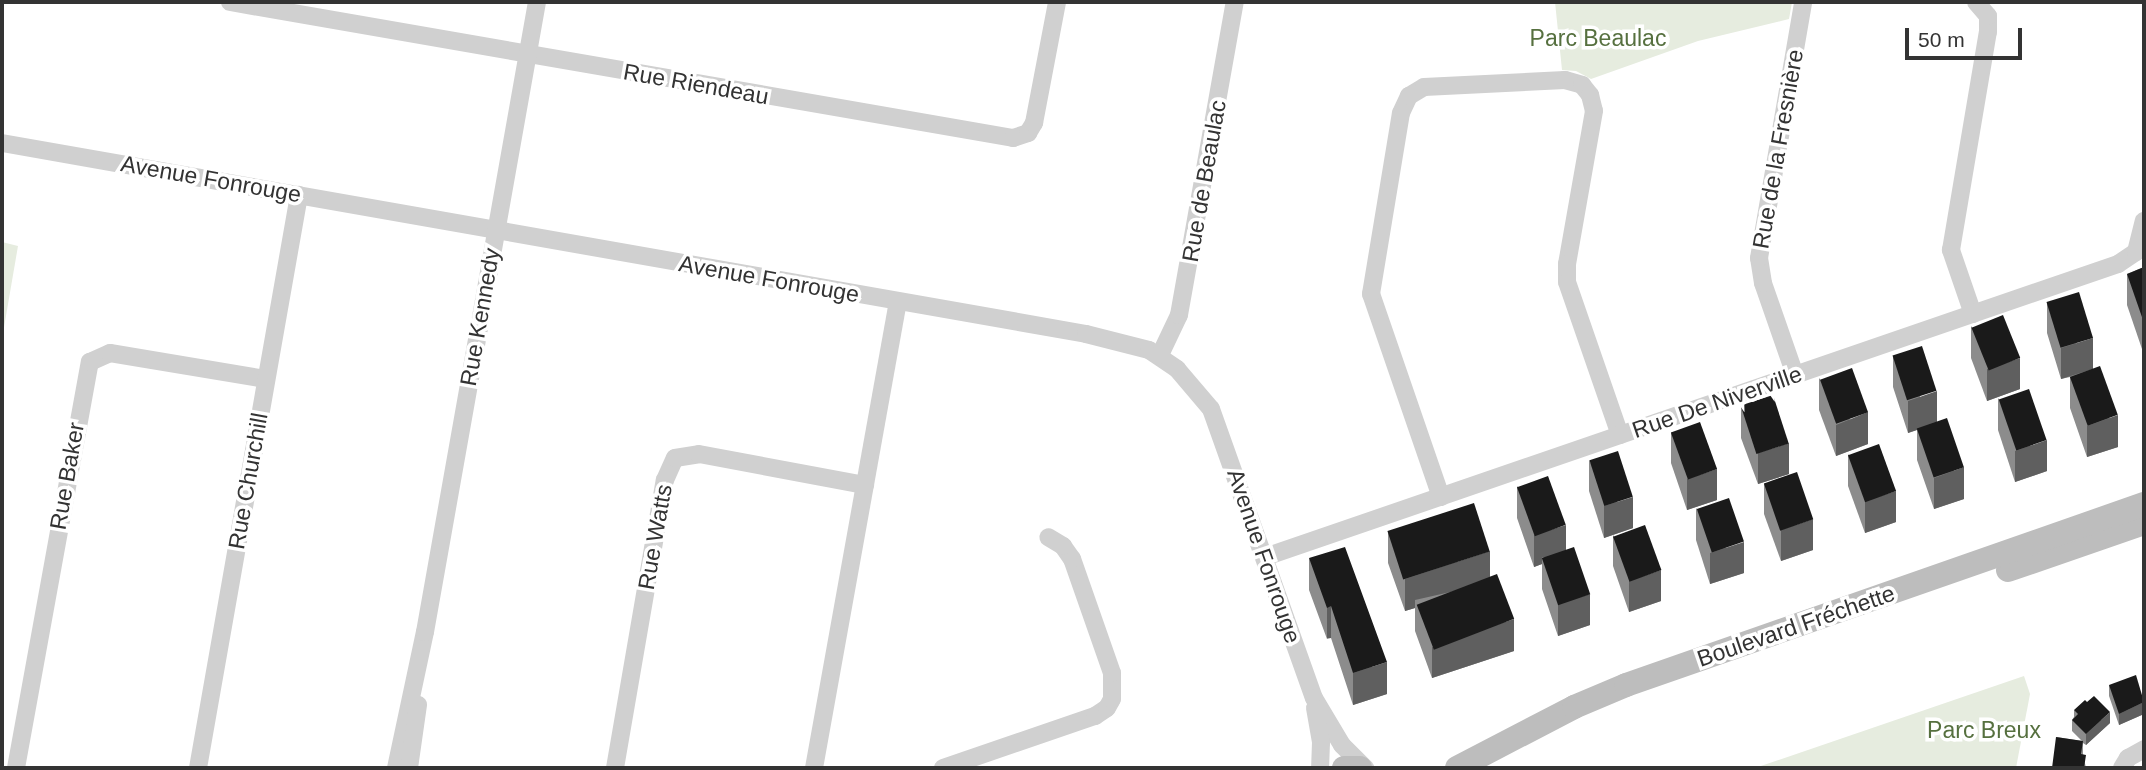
<!DOCTYPE html>
<meta charset="utf-8">
<style>
body{margin:0}
#map{position:relative;width:2146px;height:770px;overflow:hidden;background:#fff;font-family:Arial,sans-serif}
div>[style]{position:absolute}
.green>*{inset:0;background:#e6ecdf}
.street>*{height:18px;margin:-9px;padding:0 9px;transform-origin:9px;border-radius:9px;background:#d0d0d0}
.secondary>*{height:24px;margin:-12px;padding:0 12px;transform-origin:12px;border-radius:12px;background:#bdbdbd}
.wall>*{inset:0;background:#8c8c8c}
.shaded-wall>*{inset:0;background:#5f5f5f;transform-origin:0 0}
.building>*{inset:0;background:#1a1a1a;transform-origin:0 0}
span{translate:-50% -50%;white-space:nowrap;text-align:center;line-height:1.15;-webkit-text-stroke:7px #fff;paint-order:stroke}
.park-label{font-size:23px;color:#56703f}
.street-label{font-size:23px;color:#333}
.frame{position:absolute;inset:0;border:4px solid #333;pointer-events:none}
.scale{position:absolute;left:1905px;top:28px;width:117px;height:32px;box-sizing:border-box;border:4px solid #333;border-top:0;padding-left:9px;font-size:21px;line-height:24px;white-space:nowrap;color:#333;-webkit-text-stroke:5px #fff;paint-order:stroke}
</style>
<div id="map">
<div class="green">
<i style="clip-path:polygon(1555px 2px,1792px 2px,1789px 19px,1698px 41px,1591px 79px,1576px 71px,1562px 70px)"></i>
<i style="clip-path:polygon(2px 242px,18px 246px,2px 339px)"></i>
<i style="clip-path:polygon(2024px 676px,2030px 694px,2016px 768px,1755px 768px)"></i>
</div>
<div class="street">
<i style="left:230px;top:2px;width:795px;rotate:9.85deg"></i>
<i style="left:1013px;top:138px;width:16px;rotate:-18deg"></i>
<i style="left:1028px;top:133px;width:12px;rotate:-59deg"></i>
<i style="left:1034px;top:123px;width:123px;rotate:-79.2deg"></i>
<i style="left:2px;top:143px;width:1101px;rotate:9.99deg"></i>
<i style="left:1086px;top:334px;width:65px;rotate:14.3deg"></i>
<i style="left:1149px;top:350px;width:34px;rotate:34deg"></i>
<i style="left:1177px;top:369px;width:52px;rotate:49.6deg"></i>
<i style="left:1211px;top:409px;width:307px;rotate:70.4deg"></i>
<i style="left:1314px;top:698px;width:55px;rotate:59.2deg"></i>
<i style="left:1342px;top:745px;width:33px;rotate:45deg"></i>
<i style="left:1973px;top:314px;width:68px;rotate:-109deg"></i>
<i style="left:1951px;top:250px;width:221px;rotate:-80.4deg"></i>
<i style="left:1988px;top:32px;width:16px;rotate:-90deg"></i>
<i style="left:1988px;top:16px;width:18px;rotate:-131deg"></i>
<i style="left:1160px;top:355px;width:44px;rotate:-64.6deg"></i>
<i style="left:1179px;top:315px;width:318px;rotate:-79.9deg"></i>
<i style="left:1795px;top:375px;width:97px;rotate:-109.2deg"></i>
<i style="left:1763px;top:283px;width:25px;rotate:-99deg"></i>
<i style="left:1759px;top:258px;width:260px;rotate:-80.2deg"></i>
<i style="left:1441px;top:497px;width:215px;rotate:-109deg"></i>
<i style="left:1371px;top:294px;width:183px;rotate:-80.6deg"></i>
<i style="left:1401px;top:113px;width:19px;rotate:-65deg"></i>
<i style="left:1409px;top:96px;width:17px;rotate:-31deg"></i>
<i style="left:1424px;top:87px;width:141px;rotate:-2.8deg"></i>
<i style="left:1565px;top:80px;width:18px;rotate:16deg"></i>
<i style="left:1582px;top:85px;width:13px;rotate:51deg"></i>
<i style="left:1590px;top:95px;width:16px;rotate:76deg"></i>
<i style="left:1594px;top:111px;width:155px;rotate:100deg"></i>
<i style="left:1567px;top:264px;width:18px;rotate:90deg"></i>
<i style="left:1567px;top:282px;width:162px;rotate:70.9deg"></i>
<i style="left:1265px;top:557px;width:902px;rotate:-18.96deg"></i>
<i style="left:2118px;top:264px;width:22px;rotate:-34deg"></i>
<i style="left:2136px;top:252px;width:32px;rotate:-76deg"></i>
<i style="left:1315px;top:708px;width:35px;rotate:80deg"></i>
<i style="left:1321px;top:742px;width:26px;rotate:92deg"></i>
<i style="left:16px;top:768px;width:413px;rotate:-79.7deg"></i>
<i style="left:90px;top:362px;width:22px;rotate:-24deg"></i>
<i style="left:110px;top:353px;width:157px;rotate:9.5deg"></i>
<i style="left:198px;top:768px;width:582px;rotate:-80deg"></i>
<i style="left:396px;top:768px;width:139px;rotate:-78deg"></i>
<i style="left:425px;top:632px;width:640px;rotate:-79.92deg"></i>
<i style="left:409px;top:768px;width:64px;rotate:-81.9deg"></i>
<i style="left:615px;top:768px;width:292px;rotate:-80.2deg"></i>
<i style="left:665px;top:480px;width:24px;rotate:-66deg"></i>
<i style="left:675px;top:458px;width:24px;rotate:-9deg"></i>
<i style="left:699px;top:454px;width:169px;rotate:10.6deg"></i>
<i style="left:814px;top:768px;width:474px;rotate:-79.8deg"></i>
<i style="left:943px;top:768px;width:161px;rotate:-18.9deg"></i>
<i style="left:1095px;top:716px;width:14px;rotate:-34deg"></i>
<i style="left:1107px;top:708px;width:10px;rotate:-61deg"></i>
<i style="left:1112px;top:699px;width:26px;rotate:-90deg"></i>
<i style="left:1112px;top:673px;width:121px;rotate:-109.3deg"></i>
<i style="left:1072px;top:559px;width:16px;rotate:-125deg"></i>
<i style="left:1063px;top:546px;width:17px;rotate:-149deg"></i>
<i style="left:2122px;top:768px;width:12px;rotate:-59deg"></i>
<i style="left:2128px;top:758px;width:18px;rotate:-29deg"></i>
</div>
<div class="secondary">
<i style="left:2008px;top:570px;width:144px;rotate:-19.1deg"></i>
<i style="left:1344px;top:768px;width:16px"></i>
<i style="left:1457px;top:768px;width:132px;rotate:-27.5deg"></i>
<i style="left:1574px;top:707px;width:56px;rotate:-22.9deg"></i>
<i style="left:1626px;top:685px;width:549px;rotate:-19.26deg"></i>
</div>
<div class="wall">
<i style="clip-path:polygon(2144px 267px,2144px 351px,2143px 352px,2127px 305px,2127px 274px)"></i>
<i style="clip-path:polygon(2047px 302px,2093px 368px,2118px 447px,2087px 457px,2070px 408px,2070px 377px,2061px 379px,2047px 333px)"></i>
<i style="clip-path:polygon(1971px 326px,2020px 389px,1987px 401px,1971px 358px)"></i>
<i style="clip-path:polygon(1893px 356px,1937px 422px,1964px 499px,1934px 509px,1917px 460px,1917px 430px,1908px 433px,1893px 387px)"></i>
<i style="clip-path:polygon(1819px 378px,1868px 444px,1836px 456px,1819px 410px)"></i>
<i style="clip-path:polygon(1998px 398px,2047px 471px,2015px 482px,1998px 430px)"></i>
<i style="clip-path:polygon(1741px 406px,1789px 474px,1758px 484px,1741px 438px)"></i>
<i style="clip-path:polygon(1671px 432px,1717px 500px,1687px 510px,1671px 463px)"></i>
<i style="clip-path:polygon(1848px 454px,1896px 522px,1865px 533px,1848px 486px)"></i>
<i style="clip-path:polygon(1589px 460px,1633px 528px,1604px 538px,1589px 491px)"></i>
<i style="clip-path:polygon(1764px 483px,1813px 550px,1781px 561px,1764px 514px)"></i>
<i style="clip-path:polygon(1517px 486px,1566px 550px,1590px 625px,1558px 636px,1542px 589px,1542px 564px,1534px 567px,1517px 518px)"></i>
<i style="clip-path:polygon(1696px 508px,1744px 573px,1710px 584px,1696px 540px)"></i>
<i style="clip-path:polygon(1388px 532px,1490px 576px,1514px 651px,1432px 678px,1415px 631px,1415px 608px,1405px 611px,1388px 563px)"></i>
<i style="clip-path:polygon(1613px 535px,1661px 601px,1629px 612px,1613px 566px)"></i>
<i style="clip-path:polygon(1309px 558px,1387px 694px,1353px 705px,1331px 638px,1327px 639px,1309px 590px)"></i>
<i style="clip-path:polygon(2109px 685px,2144px 700px,2144px 714px,2119px 725px,2109px 696px)"></i>
<i style="clip-path:polygon(2074px 710px,2110px 723px,2086px 745px,2083px 743px,2083px 754px,2086px 768px,2056px 737px,2082px 741px,2072px 731px,2072px 720px,2074px 717px)"></i>
</div>
<div class="shaded-wall">
<i style="left:2143px;top:320px;width:1px;height:32px"></i>
<i style="clip-path:polygon(2093px 338px,2093px 369px,2061px 379px,2061px 348px)"></i>
<i style="clip-path:polygon(2020px 358px,2020px 389px,1987px 401px,1987px 369px)"></i>
<i style="clip-path:polygon(1937px 391px,1937px 423px,1908px 433px,1908px 401px)"></i>
<i style="clip-path:polygon(1868px 412px,1868px 444px,1836px 456px,1836px 425px)"></i>
<i style="clip-path:polygon(2118px 415px,2118px 447px,2087px 457px,2087px 426px)"></i>
<i style="clip-path:polygon(2047px 440px,2047px 471px,2015px 482px,2015px 451px)"></i>
<i style="clip-path:polygon(1789px 443px,1789px 474px,1758px 484px,1758px 453px)"></i>
<i style="clip-path:polygon(1964px 467px,1964px 499px,1934px 509px,1934px 478px)"></i>
<i style="clip-path:polygon(1717px 469px,1717px 500px,1687px 510px,1687px 479px)"></i>
<i style="clip-path:polygon(1896px 491px,1896px 522px,1865px 533px,1865px 501px)"></i>
<i style="clip-path:polygon(1633px 497px,1633px 528px,1604px 538px,1604px 506px)"></i>
<i style="clip-path:polygon(1813px 519px,1813px 550px,1781px 561px,1781px 530px)"></i>
<i style="clip-path:polygon(1566px 525px,1566px 557px,1542px 557px,1542px 564px,1534px 567px,1534px 535px)"></i>
<i style="clip-path:polygon(1744px 542px,1744px 573px,1710px 584px,1710px 553px)"></i>
<i style="clip-path:polygon(1490px 551px,1490px 583px,1415px 600px,1415px 608px,1405px 611px,1405px 579px)"></i>
<i style="clip-path:polygon(1661px 570px,1661px 601px,1629px 612px,1629px 581px)"></i>
<i style="clip-path:polygon(1590px 594px,1590px 625px,1558px 636px,1558px 604px)"></i>
<i style="left:1331px;top:606px;width:32px;height:4px;rotate:90deg"></i>
<i style="clip-path:polygon(1514px 619px,1514px 651px,1432px 678px,1432px 647px)"></i>
<i style="clip-path:polygon(1387px 662px,1387px 694px,1353px 705px,1353px 673px)"></i>
<i style="clip-path:polygon(2144px 702px,2144px 714px,2119px 725px,2119px 714px)"></i>
<i style="clip-path:polygon(2110px 712px,2110px 723px,2086px 745px,2086px 734px)"></i>
</div>
<div class="building">
<i style="clip-path:polygon(2144px 267px,2144px 320px,2143px 320px,2127px 274px)"></i>
<i style="left:2079px;top:292px;width:48px;height:34px;rotate:73deg"></i>
<i style="left:2003px;top:315px;width:46px;height:34px;rotate:68deg"></i>
<i style="left:1922px;top:346px;width:47px;height:31px;rotate:72deg"></i>
<i style="left:2100px;top:366px;width:52px;height:32px;rotate:70deg"></i>
<i style="left:1852px;top:368px;width:47px;height:34px;rotate:70deg"></i>
<i style="left:2029px;top:389px;width:54px;height:32px;rotate:71deg"></i>
<i style="left:1773px;top:395px;width:51px;height:34px;rotate:72deg"></i>
<i style="left:1947px;top:418px;width:52px;height:32px;rotate:71deg"></i>
<i style="left:1700px;top:422px;width:50px;height:31px;rotate:70deg"></i>
<i style="left:1879px;top:444px;width:50px;height:33px;rotate:70deg"></i>
<i style="left:1618px;top:451px;width:48px;height:30px;rotate:72deg"></i>
<i style="left:1797px;top:472px;width:50px;height:35px;rotate:71deg"></i>
<i style="left:1548px;top:476px;width:52px;height:33px;rotate:70deg"></i>
<i style="left:1729px;top:498px;width:46px;height:34px;rotate:71deg"></i>
<i style="left:1474px;top:503px;width:51px;height:91px;rotate:72deg"></i>
<i style="left:1645px;top:525px;width:48px;height:34px;rotate:70deg"></i>
<i style="clip-path:polygon(1345px 547px,1387px 662px,1353px 673px,1331px 606px,1327px 608px,1309px 558px)"></i>
<i style="left:1574px;top:547px;width:50px;height:34px;rotate:71deg"></i>
<i style="left:1497px;top:574px;width:48px;height:86px;rotate:69deg"></i>
<i style="clip-path:polygon(2136px 675px,2144px 702px,2119px 714px,2109px 685px)"></i>
<i style="clip-path:polygon(2094px 696px,2110px 712px,2086px 734px,2072px 720px,2078px 714px,2074px 710px,2085px 700px,2087px 702px)"></i>
<i style="clip-path:polygon(2056px 737px,2083px 741px,2081px 754px,2086px 755px,2084px 768px,2052px 768px)"></i>
</div>
<div class="park-label">
<span style="left:1598px;top:38px">Parc Beaulac</span>
<span style="left:1984px;top:730px">Parc Breux</span>
</div>
<div class="street-label">
<span style="left:696px;top:84px;rotate:10deg">Rue Riendeau</span>
<span style="left:1778px;top:149px;rotate:-80deg">Rue de la Fresnière</span>
<span style="left:211px;top:179px;rotate:10deg">Avenue Fonrouge</span>
<span style="left:1204px;top:181px;rotate:-80deg">Rue de Beaulac</span>
<span style="left:769px;top:279px;rotate:10deg">Avenue Fonrouge</span>
<span style="left:480px;top:317px;rotate:-80deg">Rue Kennedy</span>
<span style="left:1717px;top:402px;rotate:-19deg">Rue De Niverville</span>
<span style="left:67px;top:476px;rotate:-80deg">Rue Baker</span>
<span style="left:248px;top:481px;rotate:-80deg">Rue Churchill</span>
<span style="left:655px;top:537px;rotate:-80deg">Rue Watts</span>
<span style="left:1264px;top:556px;rotate:71deg">Avenue Fonrouge</span>
<span style="left:1796px;top:626px;rotate:-19deg">Boulevard Fréchette</span>
</div>
<div class="frame"></div>
<div class="scale">50 m</div>
</div>
